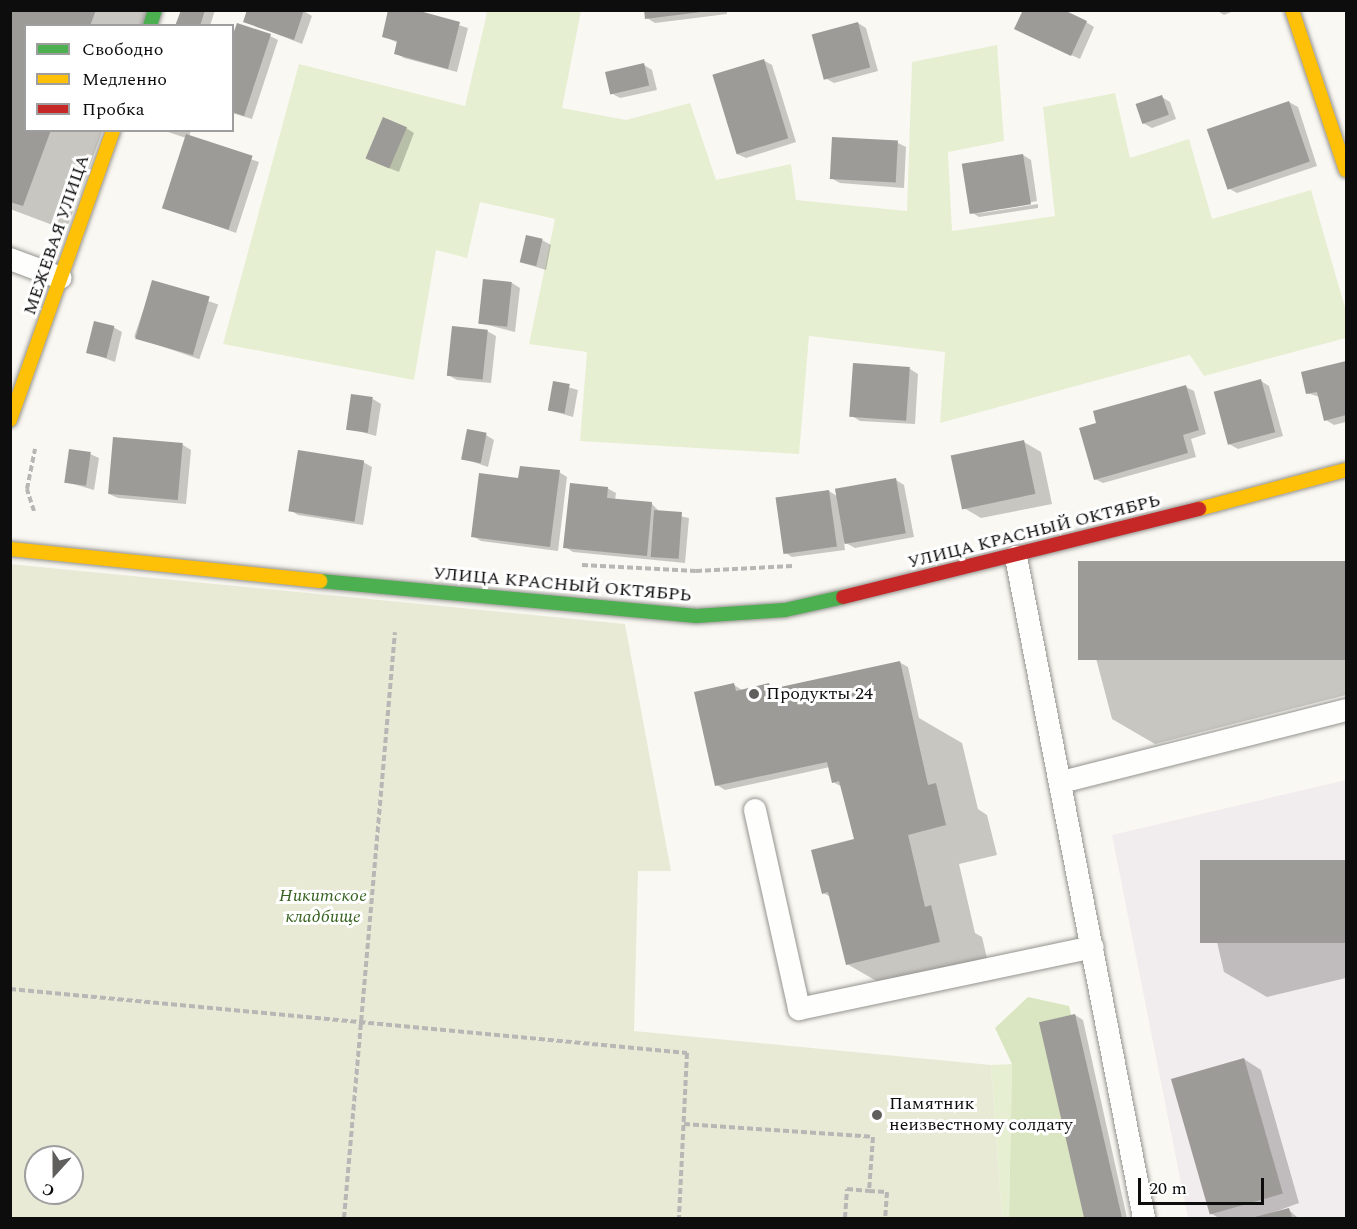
<!DOCTYPE html>
<meta charset="utf-8">
<style>
body{margin:0}
#map{position:relative;width:1357px;height:1229px;overflow:hidden;background:#faf8f2;font-family:Spectral,serif}
div>[style]{position:absolute}
.industrial>*{inset:0;background:#f1ecee}
.green>*{inset:0;background:#e7efd3}
.forest>*{inset:0;background:#d9e6c1}
.cemetery>*{inset:0;background:#e8ead6}
.shadow>*{inset:0;background:#0003;transform-origin:0 0}
.building>*{inset:0;background:#9d9b98;transform-origin:0 0}
.path>*{height:4px;margin-top:-2px;transform-origin:0;background:repeating-linear-gradient(90deg,#b8b7b6 0 6px,transparent 0 9px)}
.roads{filter:drop-shadow(0 0 2px #949390) drop-shadow(0 0 2px #949390)}
.lane>*{height:22px;margin:-11px;padding:0 11px;transform-origin:11px;border-radius:11px;background:#fefefd}
.fast>*{height:14px;margin:-7px;padding:0 7px;transform-origin:7px;border-radius:7px;background:#4caf50}
.slow>*{height:14px;margin:-7px;padding:0 7px;transform-origin:7px;border-radius:7px;background:#ffc107}
.jam>*{height:14px;margin:-7px;padding:0 7px;transform-origin:7px;border-radius:7px;background:#c62828}
.dots>*{width:16px;height:16px;translate:-50% -50%;box-sizing:border-box;border:3px solid #fff;border-radius:50%}
span{translate:-50% -50%;white-space:nowrap;text-align:center;line-height:1.15;-webkit-text-stroke:6px #fff;paint-order:stroke}
.street-label{font-size:18px;color:#0d0d0d}
.poi-label{font-size:18px;color:#0d0d0d}
.left{translate:0 -50%;text-align:left}
.park-label{font-size:18px;color:#376220;font-style:italic}
.frame{position:absolute;inset:0;border:12px solid #0d0d0d;pointer-events:none}
.legend{position:absolute;left:24px;top:24px;width:210px;height:108px;box-sizing:border-box;background:#fff;border:2px solid #9e9e9e;margin:0;padding:8px 10px;list-style:none;font-size:18px;color:#0d0d0d}
.legend li{display:flex;align-items:center;gap:12px;height:30px}
.legend b{width:30px;border:2px solid #9e9e9e}
.north{position:absolute;left:24px;top:1145px;width:60px;height:60px;box-sizing:border-box;background:#fff;border:2px solid #9e9e9e;border-radius:50%;rotate:201deg;font-size:16px;font-weight:700;line-height:24px;text-align:center;color:#0d0d0d}
.north::after{content:'';display:block;margin:auto;width:21px;height:27px;background:#605f5d;clip-path:polygon(50% 0,100% 100%,50% 72%,0 100%)}
.scale{position:absolute;left:1138px;top:1178px;width:126px;height:27px;box-sizing:border-box;border:3px solid #0d0d0d;border-top:0;padding-left:8px;font-size:18px;line-height:21px;white-space:nowrap;color:#0d0d0d;-webkit-text-stroke:4px #fff;paint-order:stroke}
</style>
<div id="map">
<div class="industrial">
<i style="clip-path:polygon(1346px 780px,1346px 1218px,1188px 1218px,1112px 835px)"></i>
</div>
<div class="green">
<i style="clip-path:polygon(482px 10px,581px 11px,562px 108px,626px 120px,690px 103px,716px 180px,791px 164px,796px 200px,907px 211px,912px 62px,997px 45px,1004px 141px,948px 152px,952px 231px,1055px 216px,1043px 107px,1115px 93px,1130px 158px,1189px 139px,1212px 219px,1311px 190px,1346px 311px,1346px 338px,1204px 376px,1190px 355px,940px 423px,945px 352px,809px 336px,799px 454px,580px 441px,587px 352px,529px 344px,555px 219px,480px 202px,467px 258px,436px 250px,414px 380px,223px 344px,299px 64px,465px 106px,487px 13px)"></i>
<i style="clip-path:polygon(1012px 1064px,1009px 1218px,1002px 1218px,991px 1065px)"></i>
</div>
<div class="forest">
<i style="clip-path:polygon(1028px 997px,1069px 1006px,1120px 1218px,1009px 1218px,1012px 1064px,995px 1028px)"></i>
</div>
<div class="cemetery">
<i style="clip-path:polygon(evenodd,10px 564px,625px 624px,671px 871px,638px 871px,634px 1031px,991px 1065px,1002px 1218px,11px 1218px,10px 564px,36px 1157px,72px 1157px,72px 1193px,36px 1193px,36px 1157px)"></i>
</div>
<div class="shadow">
<i style="clip-path:polygon(10px 10px,148px 10px,142px 26px,26px 26px,26px 130px,103px 130px,66px 230px,10px 209px)"></i>
<i style="clip-path:polygon(182px 10px,215px 10px,210px 26px,177px 26px)"></i>
<i style="clip-path:polygon(302px 10px,312px 16px,302px 44px,244px 21px)"></i>
<i style="clip-path:polygon(410px 10px,468px 28px,457px 72px,404px 58px,396px 53px,398px 43px,383px 36px)"></i>
<i style="clip-path:polygon(646px 10px,727px 10px,727px 14px,655px 23px,647px 18px)"></i>
<i style="clip-path:polygon(1216px 10px,1236px 10px,1224px 15px)"></i>
<i style="clip-path:polygon(1086px 22px,1094px 27px,1080px 59px,1025px 34px)"></i>
<i style="clip-path:polygon(858px 23px,866px 28px,878px 71px,834px 83px,825px 78px)"></i>
<i style="clip-path:polygon(270px 36px,278px 40px,252px 119px,232px 113px,232px 40px)"></i>
<i style="clip-path:polygon(763px 60px,772px 65px,796px 142px,746px 158px,737px 154px)"></i>
<i style="clip-path:polygon(644px 65px,652px 70px,657px 90px,620px 98px,611px 93px)"></i>
<i style="clip-path:polygon(1162px 97px,1170px 102px,1176px 119px,1152px 128px,1143px 123px)"></i>
<i style="clip-path:polygon(1289px 102px,1298px 107px,1317px 166px,1237px 193px,1228px 188px)"></i>
<i style="clip-path:polygon(406px 128px,414px 133px,399px 172px,376px 163px)"></i>
<i style="clip-path:polygon(162px 130px,191px 130px,189px 137px,259px 162px,236px 233px,164px 207px,186px 138px)"></i>
<i style="clip-path:polygon(898px 143px,906px 147px,904px 188px,840px 183px,831px 178px)"></i>
<i style="clip-path:polygon(1023px 155px,1031px 160px,1037px 201px,976px 214px,1038px 204px,1038px 208px,979px 217px,971px 212px)"></i>
<i style="clip-path:polygon(542px 240px,551px 245px,546px 270px,523px 263px)"></i>
<i style="left:153px;top:282px;width:69px;height:58px;rotate:19deg"></i>
<i style="clip-path:polygon(512px 283px,520px 288px,515px 332px,480px 323px)"></i>
<i style="clip-path:polygon(113px 327px,122px 332px,115px 362px,88px 352px)"></i>
<i style="clip-path:polygon(487px 331px,496px 336px,491px 383px,457px 380px,448px 375px)"></i>
<i style="clip-path:polygon(1346px 363px,1346px 422px,1334px 425px,1326px 420px,1320px 397px,1307px 393px,1303px 373px)"></i>
<i style="clip-path:polygon(910px 369px,918px 374px,915px 424px,860px 421px,852px 416px)"></i>
<i style="clip-path:polygon(1261px 381px,1269px 386px,1283px 436px,1238px 449px,1229px 444px)"></i>
<i style="clip-path:polygon(554px 383px,578px 390px,573px 417px,549px 410px)"></i>
<i style="clip-path:polygon(1186px 387px,1194px 391px,1206px 434px,1191px 439px,1196px 457px,1103px 483px,1095px 479px,1098px 425px)"></i>
<i style="clip-path:polygon(373px 399px,381px 404px,376px 436px,347px 428px)"></i>
<i style="clip-path:polygon(486px 435px,494px 440px,488px 467px,462px 458px)"></i>
<i style="clip-path:polygon(114px 438px,183px 445px,191px 450px,186px 504px,118px 498px,109px 494px)"></i>
<i style="clip-path:polygon(1024px 442px,1041px 452px,1052px 504px,981px 518px,964px 508px)"></i>
<i style="clip-path:polygon(90px 454px,99px 458px,94px 490px,66px 482px)"></i>
<i style="clip-path:polygon(363px 462px,372px 467px,363px 525px,298px 515px,290px 510px)"></i>
<i style="clip-path:polygon(559px 472px,567px 477px,558px 551px,481px 541px,473px 536px)"></i>
<i style="clip-path:polygon(896px 480px,904px 485px,914px 537px,855px 548px,844px 542px,845px 550px,792px 557px,784px 552px,776px 498px,829px 491px,837px 496px)"></i>
<i style="clip-path:polygon(607px 488px,616px 493px,615px 500px,652px 504px,660px 512px,689px 518px,685px 563px,573px 552px,565px 547px)"></i>
<i style="clip-path:polygon(1346px 562px,1346px 695px,1155px 744px,1112px 719px,1088px 628px)"></i>
<i style="clip-path:polygon(899px 662px,908px 667px,919px 718px,962px 743px,978px 809px,987px 815px,997px 855px,959px 864px,975px 933px,982px 937px,990px 971px,899px 994px,847px 964px,831px 897px,823px 893px,855px 840px,842px 787px,833px 782px,830px 767px,725px 790px,717px 785px,734px 685px,742px 690px,769px 685px,777px 689px)"></i>
<i style="clip-path:polygon(1346px 862px,1346px 978px,1267px 997px,1224px 972px,1206px 895px)"></i>
<i style="clip-path:polygon(1075px 1015px,1083px 1020px,1127px 1218px,1085px 1218px,1041px 1023px)"></i>
<i style="clip-path:polygon(1244px 1059px,1261px 1070px,1299px 1203px,1260px 1217px,1289px 1210px,1298px 1218px,1219px 1218px,1210px 1213px)"></i>
</div>
<div class="building">
<i style="clip-path:polygon(10px 10px,96px 10px,90px 26px,26px 26px,26px 130px,51px 130px,23px 206px,10px 202px)"></i>
<i style="clip-path:polygon(181px 10px,205px 10px,200px 26px,175px 26px)"></i>
<i style="clip-path:polygon(247px 10px,304px 10px,294px 40px,243px 22px)"></i>
<i style="clip-path:polygon(388px 10px,416px 10px,460px 22px,448px 69px,394px 54px,397px 41px,382px 37px)"></i>
<i style="clip-path:polygon(644px 10px,701px 10px,701px 12px,645px 19px)"></i>
<i style="clip-path:polygon(1023px 10px,1064px 10px,1087px 21px,1071px 56px,1014px 29px)"></i>
<i style="left:858px;top:22px;width:47px;height:48px;rotate:75deg"></i>
<i style="clip-path:polygon(237px 23px,271px 34px,244px 116px,232px 112px,232px 37px)"></i>
<i style="left:764px;top:59px;width:83px;height:54px;rotate:73deg"></i>
<i style="left:644px;top:63px;width:23px;height:40px;rotate:77deg"></i>
<i style="left:1162px;top:95px;width:21px;height:28px;rotate:71deg"></i>
<i style="left:1289px;top:101px;width:64px;height:87px;rotate:71deg"></i>
<i style="left:383px;top:117px;width:26px;height:45px;rotate:23deg"></i>
<i style="left:186px;top:134px;width:70px;height:78px;rotate:18deg"></i>
<i style="left:832px;top:137px;width:66px;height:42px;rotate:3deg"></i>
<i style="left:1023px;top:154px;width:51px;height:62px;rotate:81deg"></i>
<i style="left:526px;top:235px;width:17px;height:28px;rotate:13deg"></i>
<i style="left:483px;top:279px;width:29px;height:45px;rotate:6deg"></i>
<i style="left:152px;top:280px;width:60px;height:61px;rotate:16deg"></i>
<i style="left:94px;top:321px;width:21px;height:33px;rotate:14deg"></i>
<i style="left:452px;top:326px;width:36px;height:50px;rotate:6deg"></i>
<i style="clip-path:polygon(1346px 361px,1346px 415px,1324px 421px,1317px 392px,1306px 394px,1301px 372px)"></i>
<i style="left:853px;top:363px;width:57px;height:54px;rotate:4deg"></i>
<i style="left:1261px;top:379px;width:55px;height:49px;rotate:75deg"></i>
<i style="left:553px;top:381px;width:17px;height:30px;rotate:10deg"></i>
<i style="clip-path:polygon(1186px 385px,1199px 430px,1183px 435px,1188px 453px,1094px 480px,1079px 428px,1096px 423px,1093px 411px)"></i>
<i style="left:351px;top:394px;width:22px;height:36px;rotate:8deg"></i>
<i style="left:467px;top:429px;width:20px;height:31px;rotate:11deg"></i>
<i style="left:113px;top:437px;width:70px;height:57px;rotate:5deg"></i>
<i style="left:1024px;top:440px;width:55px;height:75px;rotate:78deg"></i>
<i style="left:69px;top:449px;width:22px;height:34px;rotate:8deg"></i>
<i style="left:298px;top:450px;width:67px;height:62px;rotate:9deg"></i>
<i style="clip-path:polygon(520px 466px,560px 470px,550px 547px,471px 537px,479px 473px,518px 478px)"></i>
<i style="left:896px;top:478px;width:56px;height:62px;rotate:80deg"></i>
<i style="clip-path:polygon(570px 483px,608px 487px,607px 498px,652px 502px,647px 556px,563px 548px)"></i>
<i style="left:829px;top:490px;width:57px;height:54px;rotate:82deg"></i>
<i style="left:654px;top:510px;width:28px;height:47px;rotate:4deg"></i>
<i style="left:1346px;top:561px;width:99px;height:268px;rotate:90deg"></i>
<i style="clip-path:polygon(900px 661px,928px 785px,936px 783px,946px 825px,908px 835px,925px 907px,931px 905px,940px 942px,846px 965px,828px 892px,822px 894px,811px 850px,854px 839px,839px 781px,832px 783px,827px 762px,715px 786px,694px 692px,734px 683px,736px 691px,769px 683px,771px 689px)"></i>
<i style="left:1346px;top:860px;width:83px;height:146px;rotate:90deg"></i>
<i style="left:1075px;top:1014px;width:209px;height:37px;rotate:77deg"></i>
<i style="left:1244px;top:1058px;width:141px;height:76px;rotate:74deg"></i>
<i style="clip-path:polygon(1289px 1208px,1292px 1218px,1251px 1218px)"></i>
</div>
<div class="path">
<i style="left:34px;top:511px;width:23px;rotate:-108deg"></i>
<i style="left:27px;top:489px;width:41px;rotate:-78.7deg"></i>
<i style="left:582px;top:565px;width:114px;rotate:3deg"></i>
<i style="left:696px;top:571px;width:97px;rotate:-3deg"></i>
<i style="left:10px;top:989px;width:680px;rotate:5.4deg"></i>
<i style="left:687px;top:1053px;width:165px;rotate:92.8deg"></i>
<i style="left:684px;top:1124px;width:189px;rotate:3.9deg"></i>
<i style="left:873px;top:1137px;width:54px;rotate:94.2deg"></i>
<i style="left:869px;top:1191px;width:18px;rotate:3deg"></i>
<i style="left:887px;top:1192px;width:26px;rotate:94deg"></i>
<i style="left:344px;top:1218px;width:588px;rotate:-85.03deg"></i>
<i style="left:845px;top:1218px;width:29px;rotate:-86deg"></i>
<i style="left:847px;top:1189px;width:22px;rotate:5deg"></i>
</div>
<div class="roads">
<div class="lane">
<i style="left:10px;top:259px;width:54px;rotate:20.4deg"></i>
<i style="left:1016px;top:557px;width:673px;rotate:79.04deg"></i>
<i style="left:1062px;top:782px;width:293px;rotate:-14.2deg"></i>
<i style="left:755px;top:810px;width:204px;rotate:77.5deg"></i>
<i style="left:799px;top:1009px;width:300px;rotate:-11.9deg"></i>
</div>
<div class="fast">
<i style="left:150px;top:26px;width:17px;rotate:-73deg"></i>
<i style="left:320px;top:581px;width:378px;rotate:5.3deg"></i>
<i style="left:696px;top:616px;width:89px;rotate:-3.9deg"></i>
<i style="left:785px;top:610px;width:59px;rotate:-12.6deg"></i>
</div>
<div class="slow">
<i style="left:1292px;top:10px;width:169px;rotate:71.4deg"></i>
<i style="left:10px;top:420px;width:308px;rotate:-70.4deg"></i>
<i style="left:1199px;top:509px;width:152px;rotate:-14.9deg"></i>
<i style="left:10px;top:549px;width:312px;rotate:5.9deg"></i>
</div>
<div class="jam">
<i style="left:843px;top:597px;width:367px;rotate:-13.9deg"></i>
</div>
</div>
<div class="dots">
<i style="left:754px;top:694px;background:#605f5d"></i>
<i style="left:877px;top:1115px;background:#605f5d"></i>
</div>
<div class="street-label">
<span style="left:57px;top:235px;rotate:-71deg">МЕЖЕВАЯ УЛИЦА</span>
<span style="left:1034px;top:532px;rotate:-14deg">УЛИЦА КРАСНЫЙ ОКТЯБРЬ</span>
<span style="left:562px;top:585px;rotate:5deg">УЛИЦА КРАСНЫЙ ОКТЯБРЬ</span>
</div>
<div class="poi-label">
<span class="left" style="left:766px;top:694px">Продукты 24</span>
<span class="left" style="left:889px;top:1115px">Памятник<br>неизвестному солдату</span>
</div>
<div class="park-label">
<span style="left:323px;top:907px">Никитское<br>кладбище</span>
</div>
<div class="frame"></div>
<ul class="legend">
<li><b style="height:8px;background:#4caf50"></b>Свободно</li>
<li><b style="height:8px;background:#ffc107"></b>Медленно</li>
<li><b style="height:8px;background:#c62828"></b>Пробка</li>
</ul>
<div class="north">С</div>
<div class="scale">20 m</div>
</div>
